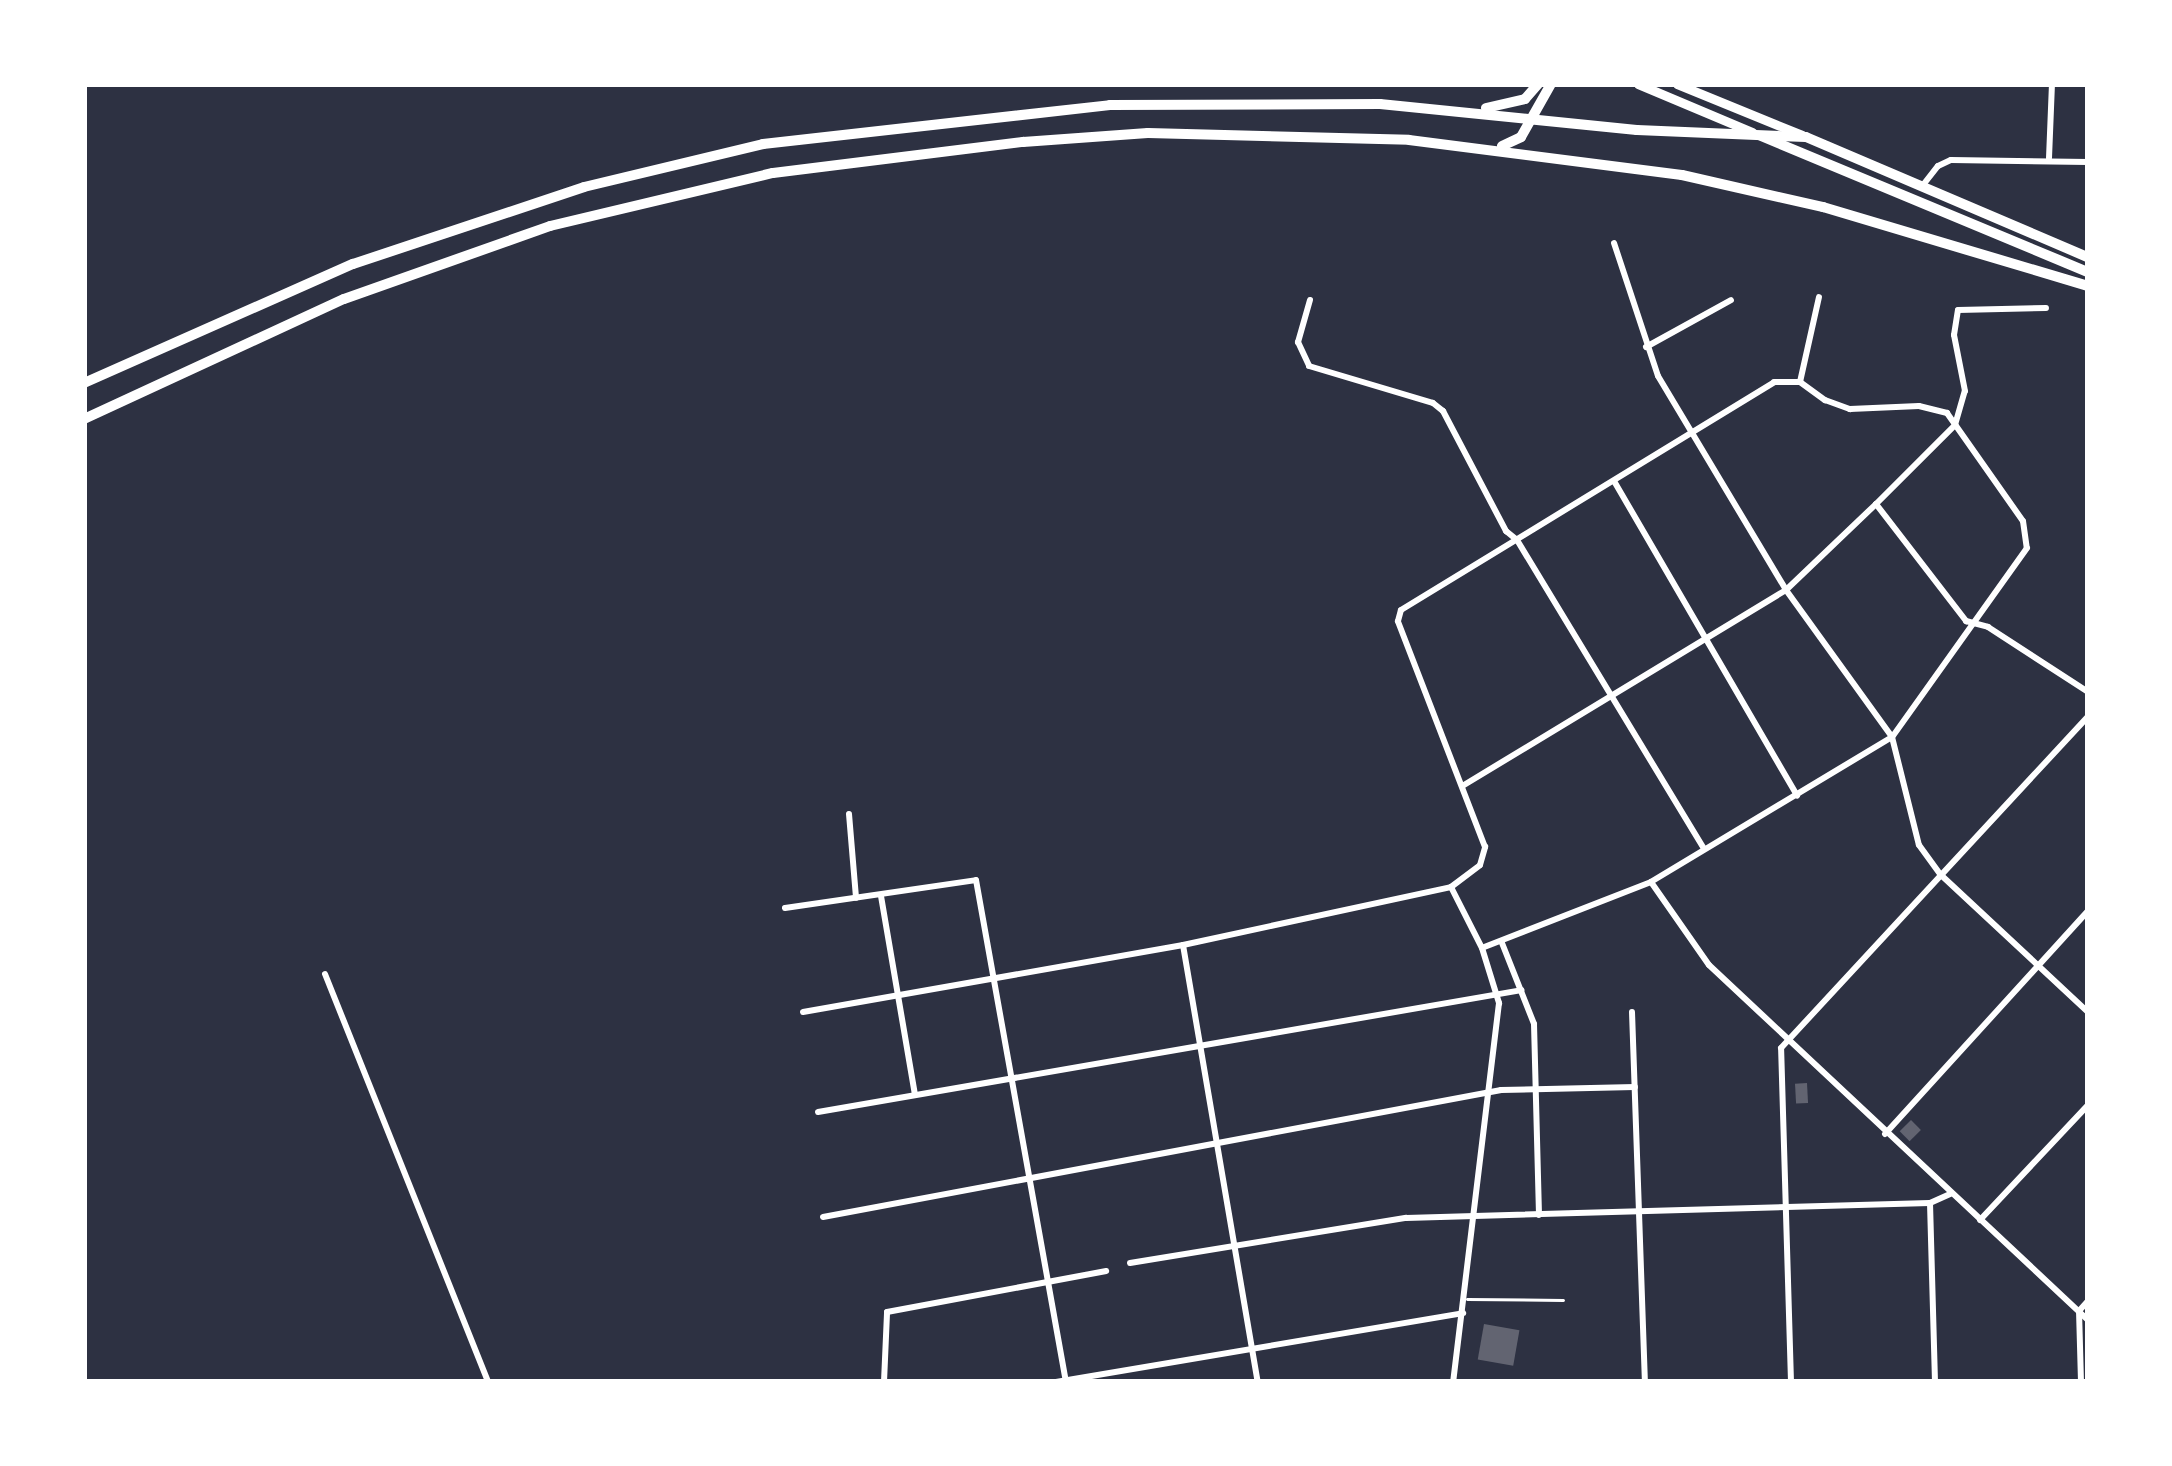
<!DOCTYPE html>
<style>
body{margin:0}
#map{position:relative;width:2172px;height:1466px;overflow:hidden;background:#2d3142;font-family:"Fira Sans",sans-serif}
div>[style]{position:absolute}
.building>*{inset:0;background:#626471;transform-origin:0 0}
.service>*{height:3px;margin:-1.5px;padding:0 1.5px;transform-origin:1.5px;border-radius:1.5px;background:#fff}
.minor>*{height:6px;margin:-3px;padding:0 3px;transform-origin:3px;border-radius:3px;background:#fff}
.trunk>*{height:9px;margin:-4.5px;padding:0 4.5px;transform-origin:4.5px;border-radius:4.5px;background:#fff}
.motorway>*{height:10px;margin:-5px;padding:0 5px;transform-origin:5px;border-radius:5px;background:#fff}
span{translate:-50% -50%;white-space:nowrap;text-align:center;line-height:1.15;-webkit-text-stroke:9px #fff;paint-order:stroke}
.frame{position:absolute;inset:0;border:87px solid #fff;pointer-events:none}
</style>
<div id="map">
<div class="building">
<i style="left:1807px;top:1083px;width:20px;height:12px;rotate:87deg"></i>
<i style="left:1911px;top:1120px;width:14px;height:16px;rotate:45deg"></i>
<i style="left:1484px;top:1324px;width:36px;height:36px;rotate:10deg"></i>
</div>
<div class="service">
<i style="left:1467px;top:1299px;width:96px;rotate:0.6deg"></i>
</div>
<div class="minor">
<i style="left:2049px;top:158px;width:74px;rotate:-87.7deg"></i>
<i style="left:1923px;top:185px;width:24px;rotate:-52deg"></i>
<i style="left:1938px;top:166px;width:14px;rotate:-25deg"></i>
<i style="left:1951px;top:160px;width:137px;rotate:0.8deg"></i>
<i style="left:1614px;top:243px;width:140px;rotate:71.7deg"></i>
<i style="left:1658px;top:376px;width:249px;rotate:59.1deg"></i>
<i style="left:1786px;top:590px;width:181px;rotate:54.2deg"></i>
<i style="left:1892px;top:737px;width:111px;rotate:76deg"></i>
<i style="left:1919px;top:845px;width:37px;rotate:54deg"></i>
<i style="left:1941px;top:875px;width:201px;rotate:43deg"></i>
<i style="left:1310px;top:300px;width:44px;rotate:105.9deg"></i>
<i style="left:1298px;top:342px;width:26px;rotate:65deg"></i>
<i style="left:1309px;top:366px;width:129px;rotate:16.6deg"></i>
<i style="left:1433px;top:403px;width:13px;rotate:39deg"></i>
<i style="left:1443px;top:411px;width:136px;rotate:62.3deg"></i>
<i style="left:1506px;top:531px;width:14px;rotate:39deg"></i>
<i style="left:1517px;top:540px;width:361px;rotate:58.8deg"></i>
<i style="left:1646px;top:347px;width:97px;rotate:-28.9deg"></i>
<i style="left:1800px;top:382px;width:87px;rotate:-77.4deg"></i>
<i style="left:1614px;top:481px;width:364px;rotate:59.8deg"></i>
<i style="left:1876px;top:504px;width:148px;rotate:52.4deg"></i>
<i style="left:1966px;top:621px;width:23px;rotate:15deg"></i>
<i style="left:1988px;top:627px;width:119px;rotate:33deg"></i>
<i style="left:1464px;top:785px;width:376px;rotate:-31.2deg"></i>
<i style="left:1786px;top:590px;width:124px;rotate:-43.7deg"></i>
<i style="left:1876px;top:504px;width:112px;rotate:-45deg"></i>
<i style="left:1955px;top:425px;width:35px;rotate:-74deg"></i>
<i style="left:1965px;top:391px;width:57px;rotate:-101.1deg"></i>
<i style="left:1954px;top:335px;width:25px;rotate:-81deg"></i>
<i style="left:1958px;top:310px;width:88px;rotate:-1.3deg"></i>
<i style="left:849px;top:814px;width:84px;rotate:85.2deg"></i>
<i style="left:1651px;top:882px;width:101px;rotate:55.1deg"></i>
<i style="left:1709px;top:965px;width:519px;rotate:43.13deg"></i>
<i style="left:1451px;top:887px;width:68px;rotate:63.1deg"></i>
<i style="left:1482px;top:948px;width:58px;rotate:72.8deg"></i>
<i style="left:1499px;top:1003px;width:382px;rotate:96.9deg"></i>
<i style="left:881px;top:896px;width:201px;rotate:80.3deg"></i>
<i style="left:785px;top:908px;width:193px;rotate:-8.3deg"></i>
<i style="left:976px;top:880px;width:510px;rotate:79.84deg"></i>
<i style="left:1502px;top:943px;width:87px;rotate:68.4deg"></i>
<i style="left:1534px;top:1024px;width:191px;rotate:88.5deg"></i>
<i style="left:1183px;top:945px;width:443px;rotate:80.3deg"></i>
<i style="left:325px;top:974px;width:439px;rotate:68.2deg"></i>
<i style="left:803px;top:1012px;width:386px;rotate:-10deg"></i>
<i style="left:1183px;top:945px;width:274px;rotate:-12.2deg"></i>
<i style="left:1451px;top:887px;width:36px;rotate:-37deg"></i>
<i style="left:1480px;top:865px;width:19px;rotate:-74deg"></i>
<i style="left:1485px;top:847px;width:242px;rotate:-111.1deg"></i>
<i style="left:1398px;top:621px;width:11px;rotate:-75deg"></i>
<i style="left:1401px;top:610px;width:437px;rotate:-31.4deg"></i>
<i style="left:1774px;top:382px;width:26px"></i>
<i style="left:1800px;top:382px;width:31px;rotate:36deg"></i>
<i style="left:1825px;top:400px;width:27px;rotate:20deg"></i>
<i style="left:1850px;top:409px;width:69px;rotate:-2.5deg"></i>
<i style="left:1919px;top:406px;width:29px;rotate:14deg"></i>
<i style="left:1947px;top:413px;width:132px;rotate:54.9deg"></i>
<i style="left:2023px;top:521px;width:27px;rotate:82deg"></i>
<i style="left:2027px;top:548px;width:232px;rotate:125.5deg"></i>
<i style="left:1892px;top:737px;width:281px;rotate:149deg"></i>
<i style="left:1651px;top:882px;width:181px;rotate:158.7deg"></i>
<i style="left:1632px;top:1012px;width:370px;rotate:88deg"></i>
<i style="left:818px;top:1112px;width:714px;rotate:-9.83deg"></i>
<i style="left:1885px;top:1134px;width:302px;rotate:-47.7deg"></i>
<i style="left:823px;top:1217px;width:690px;rotate:-10.61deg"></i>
<i style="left:1501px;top:1090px;width:134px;rotate:-1.3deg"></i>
<i style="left:1980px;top:1220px;width:158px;rotate:-46.8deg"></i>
<i style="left:1130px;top:1263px;width:280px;rotate:-9.3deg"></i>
<i style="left:1406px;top:1218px;width:524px;rotate:-1.64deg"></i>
<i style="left:884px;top:1382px;width:70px;rotate:-87.5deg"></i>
<i style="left:887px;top:1312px;width:223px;rotate:-10.6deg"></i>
<i style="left:1056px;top:1382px;width:413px;rotate:-9.6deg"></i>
<i style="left:1791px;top:1382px;width:334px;rotate:-91.7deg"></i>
<i style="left:1781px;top:1048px;width:452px;rotate:-47.2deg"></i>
<i style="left:1935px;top:1382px;width:179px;rotate:-91.6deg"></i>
<i style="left:1930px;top:1203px;width:22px;rotate:-24deg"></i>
<i style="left:2081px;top:1382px;width:71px;rotate:-91.6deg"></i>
<i style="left:2079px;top:1311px;width:13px;rotate:-48deg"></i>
</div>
<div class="trunk">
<i style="left:1638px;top:84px;width:124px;rotate:22.8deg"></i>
<i style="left:1677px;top:84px;width:135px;rotate:22.2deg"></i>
</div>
<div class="motorway">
<i style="left:1486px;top:108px;width:40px;rotate:-13deg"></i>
<i style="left:1525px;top:99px;width:20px;rotate:-49deg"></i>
<i style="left:1761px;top:136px;width:354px;rotate:22.6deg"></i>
<i style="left:1502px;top:146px;width:21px;rotate:-25deg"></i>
<i style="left:1521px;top:137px;width:61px;rotate:-60.5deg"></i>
<i style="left:84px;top:383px;width:294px;rotate:-23.9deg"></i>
<i style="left:353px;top:264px;width:243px;rotate:-18.4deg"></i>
<i style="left:584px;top:187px;width:184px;rotate:-13.5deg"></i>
<i style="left:763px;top:144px;width:349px;rotate:-6.4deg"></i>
<i style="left:1110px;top:105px;width:270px;rotate:-0.2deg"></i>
<i style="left:1380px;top:104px;width:258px;rotate:5.8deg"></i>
<i style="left:1637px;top:130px;width:169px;rotate:2.4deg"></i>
<i style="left:1806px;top:137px;width:306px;rotate:23.1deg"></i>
<i style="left:84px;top:419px;width:286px;rotate:-24.8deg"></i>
<i style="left:344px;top:299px;width:219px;rotate:-19.5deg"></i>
<i style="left:550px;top:226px;width:229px;rotate:-13.4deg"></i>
<i style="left:773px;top:173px;width:252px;rotate:-7.1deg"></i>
<i style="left:1023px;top:142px;width:125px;rotate:-4.1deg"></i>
<i style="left:1148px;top:133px;width:261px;rotate:1.5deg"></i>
<i style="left:1409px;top:140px;width:275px;rotate:7.3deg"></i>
<i style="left:1682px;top:175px;width:145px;rotate:12.8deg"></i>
<i style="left:1823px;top:207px;width:277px;rotate:16.6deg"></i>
</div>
<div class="frame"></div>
</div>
